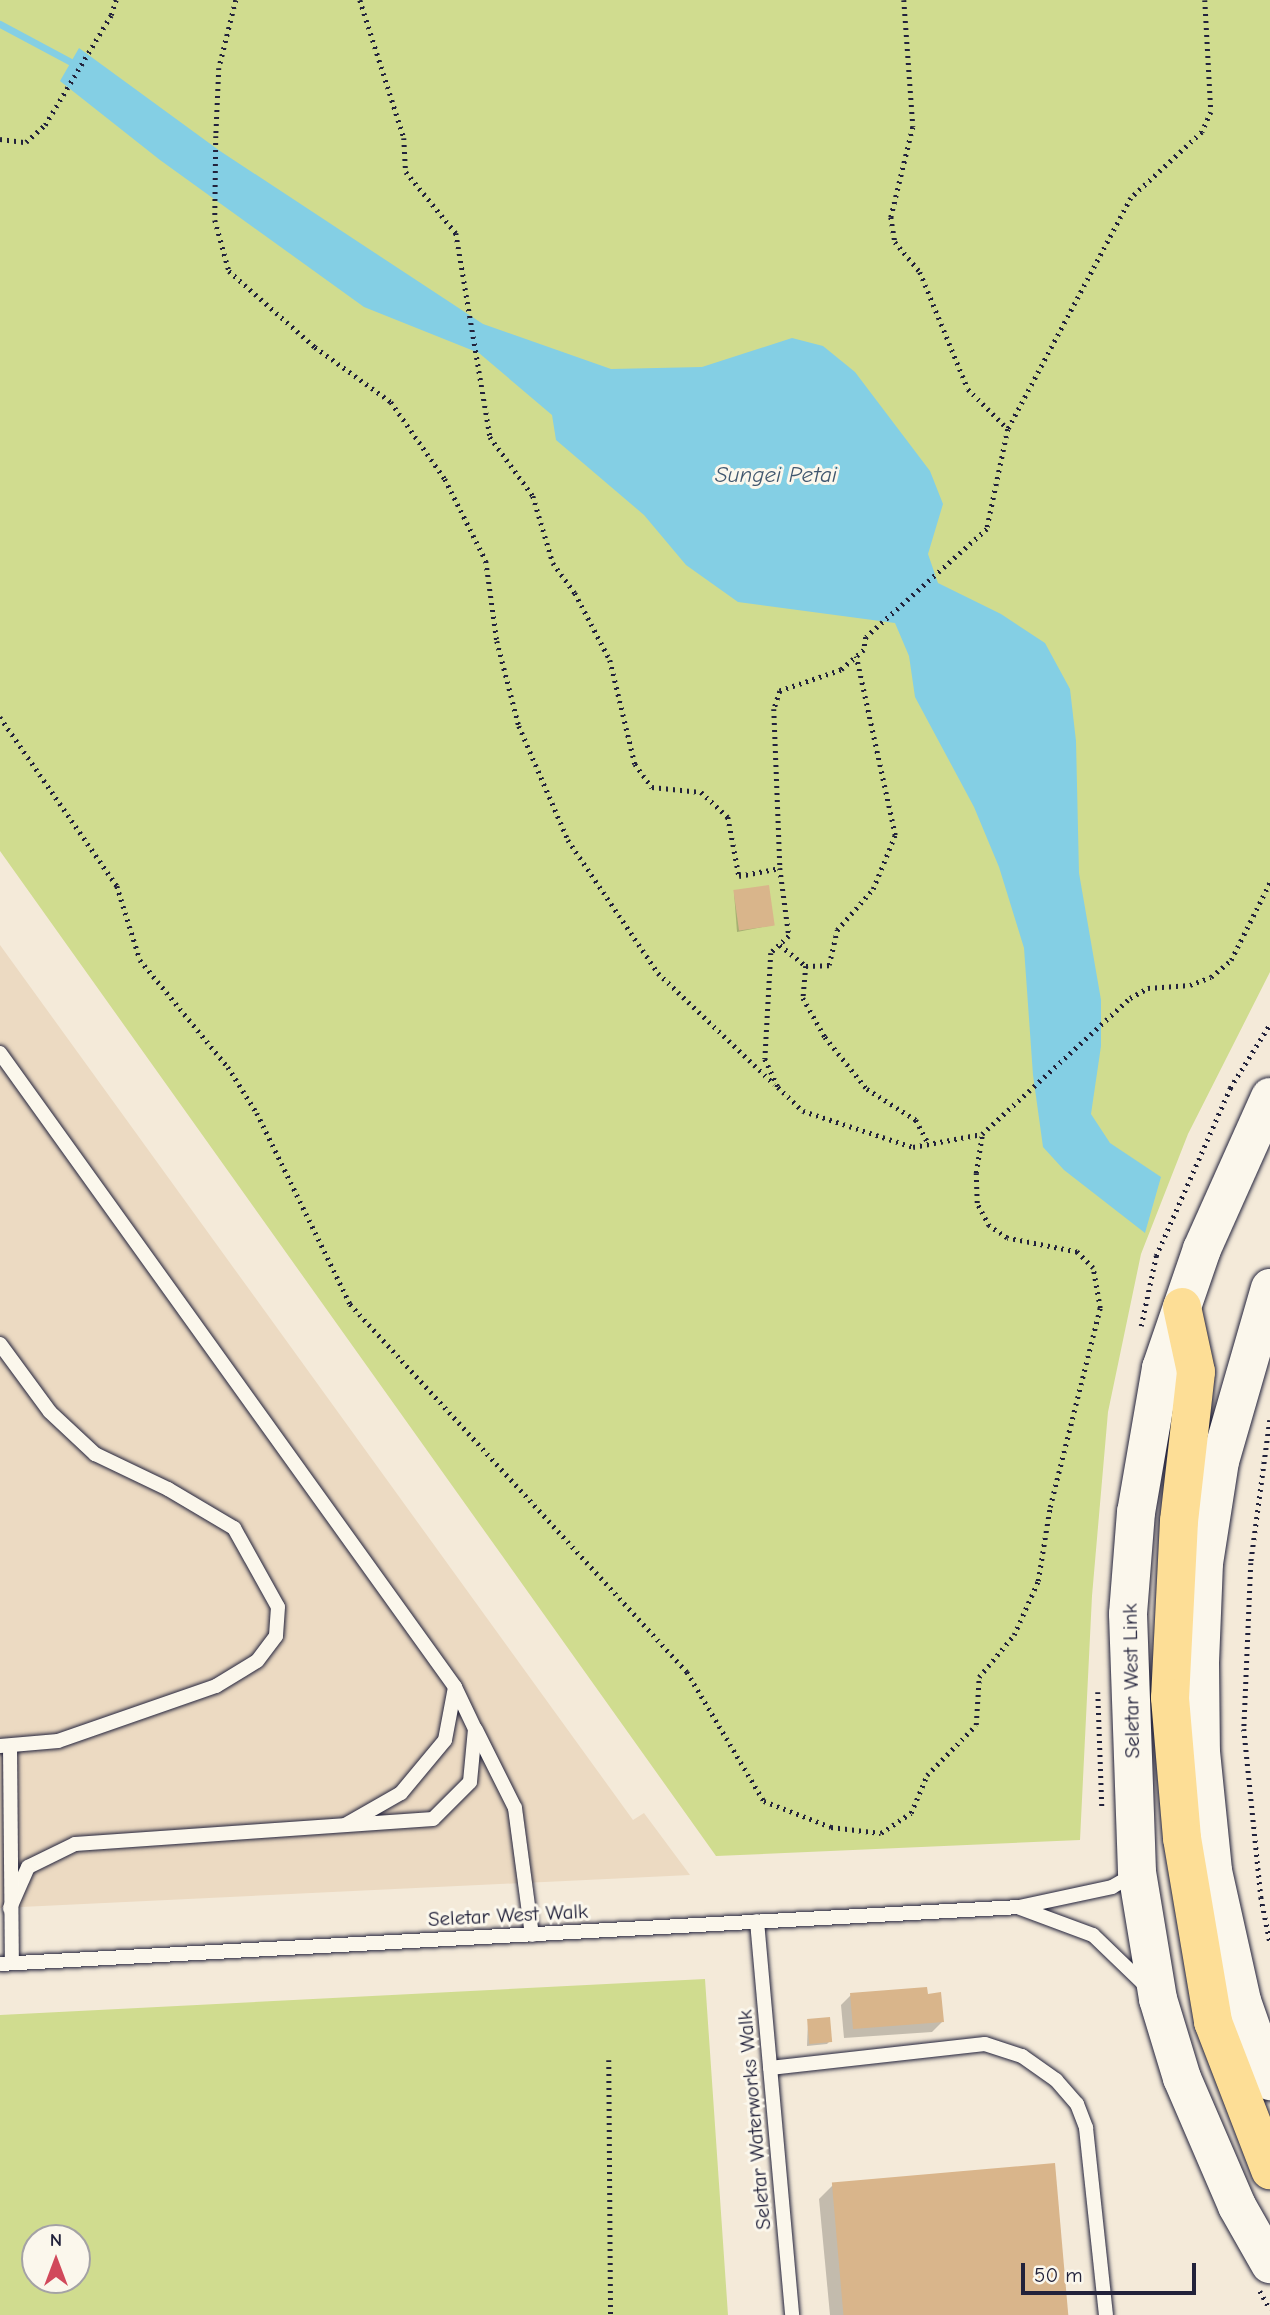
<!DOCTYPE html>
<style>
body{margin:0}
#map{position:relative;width:1270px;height:2315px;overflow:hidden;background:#f4ead9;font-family:"Comic Neue",sans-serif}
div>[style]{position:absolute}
.built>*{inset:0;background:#ecdac2}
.green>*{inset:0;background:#d0dc8f}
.water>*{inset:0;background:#84cfe4}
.shadow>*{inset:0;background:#0003}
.stream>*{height:7px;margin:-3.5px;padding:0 3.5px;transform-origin:3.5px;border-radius:3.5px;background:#84cfe4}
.building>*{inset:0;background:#d9b58b;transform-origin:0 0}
.path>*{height:4.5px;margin-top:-2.25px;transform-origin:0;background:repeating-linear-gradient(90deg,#22223b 0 2px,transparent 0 7px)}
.roads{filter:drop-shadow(0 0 2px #22223b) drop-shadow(0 0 2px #22223b)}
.service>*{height:14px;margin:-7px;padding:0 7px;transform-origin:7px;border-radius:7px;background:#fbf7ec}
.secondary>*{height:38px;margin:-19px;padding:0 19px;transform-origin:19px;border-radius:19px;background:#fbf7ec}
.motorway>*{height:38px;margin:-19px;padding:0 19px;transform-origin:19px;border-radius:19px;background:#fdde96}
span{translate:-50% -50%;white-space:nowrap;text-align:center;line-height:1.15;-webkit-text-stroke:6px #fbf7ec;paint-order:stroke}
.street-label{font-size:21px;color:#22223b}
.water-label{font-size:23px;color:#3f566e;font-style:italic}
.north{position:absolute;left:21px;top:2224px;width:70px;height:70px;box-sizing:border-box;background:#fbf7ec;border:2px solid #a4a2a5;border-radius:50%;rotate:0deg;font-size:19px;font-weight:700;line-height:28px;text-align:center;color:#22223b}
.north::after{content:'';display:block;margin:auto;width:24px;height:32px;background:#d1495b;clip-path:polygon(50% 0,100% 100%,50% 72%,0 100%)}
.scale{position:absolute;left:1021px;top:2263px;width:175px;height:32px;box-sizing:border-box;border:4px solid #22223b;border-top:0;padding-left:9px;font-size:21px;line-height:24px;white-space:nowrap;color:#22223b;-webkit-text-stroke:5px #fbf7ec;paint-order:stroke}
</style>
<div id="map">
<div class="built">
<i style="clip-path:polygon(0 945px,633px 1820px,644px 1813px,690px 1875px,0 1908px)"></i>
</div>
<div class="green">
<i style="clip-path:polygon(0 0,1270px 0,1270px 972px,1188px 1134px,1141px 1254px,1108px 1412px,1092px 1596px,1080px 1840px,716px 1856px,0 851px)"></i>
<i style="clip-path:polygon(evenodd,705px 1979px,728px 2315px,0 2315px,0 2015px,705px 1979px,77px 2238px,77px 2280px,35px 2280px,35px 2238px,77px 2238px)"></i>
</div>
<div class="water">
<i style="clip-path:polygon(79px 48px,220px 151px,483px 324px,611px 369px,702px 367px,792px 338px,823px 346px,855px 372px,930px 471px,943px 504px,928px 554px,938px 583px,1001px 614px,1045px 643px,1070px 689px,1076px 741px,1079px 873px,1101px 1000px,1101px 1046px,1091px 1114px,1110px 1143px,1161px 1177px,1145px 1233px,1064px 1170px,1043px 1147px,1033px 1075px,1024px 948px,999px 867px,974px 807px,915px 697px,909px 656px,895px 623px,738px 602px,686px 565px,644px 515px,556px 440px,552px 415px,479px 353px,364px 307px,160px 160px,60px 81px)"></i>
</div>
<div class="shadow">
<i style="clip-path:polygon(734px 892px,773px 925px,737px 932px)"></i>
<i style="clip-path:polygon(851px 1995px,926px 1996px,942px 2022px,932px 2032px,844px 2038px,841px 2005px)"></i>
<i style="clip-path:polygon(808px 2021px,830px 2041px,827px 2044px,807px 2046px)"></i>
<i style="clip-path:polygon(833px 2185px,1067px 2315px,830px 2315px,819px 2199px)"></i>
</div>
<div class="stream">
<i style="left:0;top:24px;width:81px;rotate:28.2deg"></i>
</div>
<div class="building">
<i style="left:769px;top:885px;width:41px;height:36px;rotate:82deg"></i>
<i style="clip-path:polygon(927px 1987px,928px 1994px,941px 1992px,944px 2022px,853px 2029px,850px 1993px)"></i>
<i style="left:830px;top:2017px;width:25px;height:23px;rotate:85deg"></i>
<i style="left:1055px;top:2163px;width:153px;height:224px;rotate:85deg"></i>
</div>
<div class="path">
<i style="left:236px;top:0;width:70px;rotate:104deg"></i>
<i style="left:219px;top:68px;width:68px;rotate:92.5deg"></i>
<i style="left:216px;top:136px;width:84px;rotate:90.7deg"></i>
<i style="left:215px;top:220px;width:53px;rotate:74.6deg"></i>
<i style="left:229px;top:271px;width:115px;rotate:41.5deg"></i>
<i style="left:315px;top:347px;width:94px;rotate:35.9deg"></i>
<i style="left:391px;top:402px;width:94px;rotate:55deg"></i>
<i style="left:445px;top:479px;width:92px;rotate:63.4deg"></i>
<i style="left:486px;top:561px;width:81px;rotate:82.2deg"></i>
<i style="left:497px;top:641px;width:88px;rotate:75.5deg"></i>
<i style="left:519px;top:726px;width:124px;rotate:66.7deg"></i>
<i style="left:568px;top:840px;width:161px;rotate:55.9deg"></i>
<i style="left:658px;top:973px;width:161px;rotate:43.7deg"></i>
<i style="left:360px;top:0;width:145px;rotate:72.3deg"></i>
<i style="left:404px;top:138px;width:34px;rotate:87deg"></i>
<i style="left:406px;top:172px;width:79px;rotate:50.7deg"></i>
<i style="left:456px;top:233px;width:207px;rotate:80.5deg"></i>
<i style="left:490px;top:437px;width:73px;rotate:53.9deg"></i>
<i style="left:533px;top:496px;width:70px;rotate:73.4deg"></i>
<i style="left:553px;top:563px;width:37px;rotate:54deg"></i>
<i style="left:575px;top:593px;width:76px;rotate:62.4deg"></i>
<i style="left:610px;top:660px;width:107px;rotate:76.5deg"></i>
<i style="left:635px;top:764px;width:29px;rotate:54deg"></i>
<i style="left:652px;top:787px;width:49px;rotate:5.8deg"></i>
<i style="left:701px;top:792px;width:37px;rotate:43deg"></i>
<i style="left:728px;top:817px;width:60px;rotate:79.4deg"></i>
<i style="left:739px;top:876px;width:42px;rotate:-11deg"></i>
<i style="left:904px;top:0;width:127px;rotate:85.9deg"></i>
<i style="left:913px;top:127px;width:93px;rotate:103.7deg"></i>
<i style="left:891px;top:217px;width:25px;rotate:81deg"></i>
<i style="left:895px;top:242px;width:39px;rotate:50deg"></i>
<i style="left:920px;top:272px;width:126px;rotate:67.7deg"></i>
<i style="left:968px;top:389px;width:57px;rotate:45deg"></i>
<i style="left:1205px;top:0;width:112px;rotate:86.9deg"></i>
<i style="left:1211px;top:112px;width:22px;rotate:114deg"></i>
<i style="left:1202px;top:132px;width:97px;rotate:137.1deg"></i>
<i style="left:1131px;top:198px;width:262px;rotate:118deg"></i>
<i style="left:1008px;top:429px;width:102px;rotate:101.9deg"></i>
<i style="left:987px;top:529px;width:162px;rotate:138.2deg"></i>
<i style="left:866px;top:637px;width:13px;rotate:99deg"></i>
<i style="left:864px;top:650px;width:30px;rotate:139deg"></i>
<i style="left:841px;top:670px;width:65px;rotate:161deg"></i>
<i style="left:780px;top:691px;width:19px;rotate:108deg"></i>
<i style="left:774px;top:709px;width:159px;rotate:87.8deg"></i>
<i style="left:780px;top:868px;width:69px;rotate:82.5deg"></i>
<i style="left:789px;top:936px;width:25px;rotate:137deg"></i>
<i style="left:771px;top:953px;width:106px;rotate:93.2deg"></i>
<i style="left:765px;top:1059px;width:31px;rotate:65deg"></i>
<i style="left:778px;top:1087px;width:35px;rotate:44deg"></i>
<i style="left:803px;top:1111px;width:116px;rotate:18.1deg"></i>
<i style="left:913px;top:1147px;width:70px;rotate:-10.7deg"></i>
<i style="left:982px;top:1134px;width:201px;rotate:-42.6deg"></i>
<i style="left:1130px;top:998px;width:21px;rotate:-29deg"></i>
<i style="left:1148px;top:988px;width:42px;rotate:-4.1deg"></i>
<i style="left:1190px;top:985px;width:22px;rotate:-21deg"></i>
<i style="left:1211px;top:977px;width:26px;rotate:-40deg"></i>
<i style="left:1231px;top:960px;width:87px;rotate:-63.4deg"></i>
<i style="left:0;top:139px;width:26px;rotate:7deg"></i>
<i style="left:26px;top:142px;width:25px;rotate:-42deg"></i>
<i style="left:45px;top:125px;width:128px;rotate:-59deg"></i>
<i style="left:111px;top:15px;width:16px;rotate:-72deg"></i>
<i style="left:0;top:717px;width:206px;rotate:55.3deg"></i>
<i style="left:117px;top:886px;width:77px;rotate:72.7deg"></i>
<i style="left:140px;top:960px;width:139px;rotate:50.6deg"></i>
<i style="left:228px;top:1067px;width:54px;rotate:57.8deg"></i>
<i style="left:257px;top:1113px;width:212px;rotate:64deg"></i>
<i style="left:350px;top:1304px;width:499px;rotate:47.5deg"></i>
<i style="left:687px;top:1672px;width:150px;rotate:59.2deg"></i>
<i style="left:764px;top:1801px;width:72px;rotate:21.2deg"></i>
<i style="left:831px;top:1827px;width:50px;rotate:6.8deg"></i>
<i style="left:881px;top:1833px;width:36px;rotate:-34deg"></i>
<i style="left:911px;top:1813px;width:41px;rotate:-67.2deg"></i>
<i style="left:927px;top:1775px;width:70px;rotate:-45.6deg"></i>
<i style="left:976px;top:1725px;width:48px;rotate:-86.4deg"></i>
<i style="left:979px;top:1677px;width:55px;rotate:-50.2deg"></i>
<i style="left:1014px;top:1635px;width:59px;rotate:-66deg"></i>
<i style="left:1038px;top:1581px;width:75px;rotate:-80.8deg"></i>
<i style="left:1050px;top:1507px;width:205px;rotate:-75.9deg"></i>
<i style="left:1100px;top:1308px;width:41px;rotate:-99.9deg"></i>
<i style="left:1093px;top:1268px;width:23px;rotate:-135deg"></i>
<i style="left:1077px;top:1252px;width:71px;rotate:-168.7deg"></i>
<i style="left:1007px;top:1238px;width:22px;rotate:-146deg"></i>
<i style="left:989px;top:1226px;width:26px;rotate:-118deg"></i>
<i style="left:977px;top:1203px;width:30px;rotate:-92deg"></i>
<i style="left:976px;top:1173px;width:39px;rotate:-81deg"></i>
<i style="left:780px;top:945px;width:33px;rotate:39deg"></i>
<i style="left:806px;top:966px;width:23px;rotate:-2deg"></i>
<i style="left:829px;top:965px;width:36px;rotate:-77deg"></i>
<i style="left:837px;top:930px;width:55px;rotate:-48.7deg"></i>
<i style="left:873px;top:889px;width:58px;rotate:-67.8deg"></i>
<i style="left:895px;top:835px;width:183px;rotate:-102.3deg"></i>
<i style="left:806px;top:966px;width:32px;rotate:95deg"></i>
<i style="left:803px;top:998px;width:45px;rotate:60.6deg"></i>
<i style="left:825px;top:1037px;width:67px;rotate:51.1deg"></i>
<i style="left:867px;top:1089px;width:58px;rotate:32.3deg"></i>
<i style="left:916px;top:1120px;width:27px;rotate:62deg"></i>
<i style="left:1141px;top:1326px;width:72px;rotate:-77.9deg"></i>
<i style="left:1156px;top:1256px;width:184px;rotate:-66.2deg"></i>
<i style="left:1230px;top:1088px;width:75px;rotate:-58deg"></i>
<i style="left:1270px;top:1420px;width:144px;rotate:97.6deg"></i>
<i style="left:1251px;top:1563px;width:166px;rotate:92.4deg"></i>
<i style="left:1244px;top:1729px;width:169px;rotate:84.2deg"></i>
<i style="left:1261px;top:1897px;width:46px;rotate:78.7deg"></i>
<i style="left:1098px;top:1692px;width:114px;rotate:88deg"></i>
<i style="left:609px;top:2060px;width:255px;rotate:89.6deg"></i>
<i style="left:1260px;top:2291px;width:21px;rotate:61deg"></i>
</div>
<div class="roads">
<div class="service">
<i style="left:0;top:1053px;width:780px;rotate:54.33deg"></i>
<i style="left:455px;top:1687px;width:47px;rotate:64.5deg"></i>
<i style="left:475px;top:1729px;width:53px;rotate:95.4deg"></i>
<i style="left:470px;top:1782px;width:52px;rotate:135deg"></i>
<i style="left:433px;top:1819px;width:359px;rotate:176deg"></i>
<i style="left:75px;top:1844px;width:52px;rotate:153.9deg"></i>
<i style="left:28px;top:1867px;width:45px;rotate:113.7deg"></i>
<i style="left:0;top:1344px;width:84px;rotate:53.7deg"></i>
<i style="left:50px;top:1412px;width:62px;rotate:43deg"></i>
<i style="left:95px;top:1454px;width:81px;rotate:25.6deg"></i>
<i style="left:168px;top:1489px;width:77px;rotate:30.6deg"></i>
<i style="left:234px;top:1528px;width:90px;rotate:60.9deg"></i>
<i style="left:278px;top:1607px;width:29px;rotate:94deg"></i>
<i style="left:276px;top:1636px;width:31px;rotate:127deg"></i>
<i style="left:257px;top:1661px;width:48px;rotate:148.6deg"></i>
<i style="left:216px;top:1686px;width:167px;rotate:160.8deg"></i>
<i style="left:58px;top:1741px;width:58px;rotate:175.1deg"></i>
<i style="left:476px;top:1730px;width:87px;rotate:63.4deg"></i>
<i style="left:515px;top:1808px;width:128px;rotate:82.4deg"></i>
<i style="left:10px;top:1746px;width:217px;rotate:89.5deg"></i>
<i style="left:345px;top:1825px;width:64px;rotate:-29.7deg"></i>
<i style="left:401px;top:1793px;width:69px;rotate:-50.3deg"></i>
<i style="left:445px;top:1740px;width:54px;rotate:-79.3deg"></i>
<i style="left:1020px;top:1908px;width:78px;rotate:20.3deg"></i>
<i style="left:1093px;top:1935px;width:76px;rotate:43.9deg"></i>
<i style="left:757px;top:1921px;width:396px;rotate:84.9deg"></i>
<i style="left:0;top:1964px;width:1021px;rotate:-3.2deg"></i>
<i style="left:1019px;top:1907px;width:95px;rotate:-12.1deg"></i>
<i style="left:1112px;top:1887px;width:24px;rotate:-30deg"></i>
<i style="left:770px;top:2068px;width:216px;rotate:-6.4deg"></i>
<i style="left:985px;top:2044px;width:39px;rotate:18deg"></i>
<i style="left:1022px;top:2056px;width:42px;rotate:35.2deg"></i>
<i style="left:1056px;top:2080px;width:32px;rotate:49deg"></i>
<i style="left:1077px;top:2104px;width:26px;rotate:69deg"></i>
<i style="left:1086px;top:2128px;width:188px;rotate:83.9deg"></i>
</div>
<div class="secondary">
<i style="left:1270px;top:1097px;width:167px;rotate:114.1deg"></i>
<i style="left:1202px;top:1249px;width:126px;rotate:109deg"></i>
<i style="left:1161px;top:1368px;width:146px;rotate:99.8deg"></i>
<i style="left:1136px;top:1512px;width:102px;rotate:94.5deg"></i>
<i style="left:1128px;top:1614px;width:258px;rotate:88deg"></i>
<i style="left:1137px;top:1872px;width:129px;rotate:80.6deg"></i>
<i style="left:1158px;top:1999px;width:83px;rotate:73.1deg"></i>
<i style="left:1182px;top:2078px;width:139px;rotate:66.7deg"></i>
<i style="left:1237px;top:2206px;width:67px;rotate:60.4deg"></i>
<i style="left:1270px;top:1288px;width:180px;rotate:106.1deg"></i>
<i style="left:1220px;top:1461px;width:103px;rotate:98.9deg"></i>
<i style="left:1204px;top:1563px;width:99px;rotate:92.3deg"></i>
<i style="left:1200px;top:1662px;width:90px;rotate:89.4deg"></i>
<i style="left:1201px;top:1752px;width:120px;rotate:84.2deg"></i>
<i style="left:1213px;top:1871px;width:133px;rotate:77.4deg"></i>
<i style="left:1242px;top:2001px;width:85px;rotate:70.7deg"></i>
</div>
<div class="motorway">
<i style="left:1182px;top:1307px;width:66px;rotate:77.8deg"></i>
<i style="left:1196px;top:1372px;width:150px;rotate:96.5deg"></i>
<i style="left:1179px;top:1521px;width:177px;rotate:92.9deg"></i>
<i style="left:1170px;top:1698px;width:141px;rotate:85.1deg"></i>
<i style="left:1182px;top:1838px;width:187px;rotate:80.4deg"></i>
<i style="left:1213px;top:2022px;width:159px;rotate:68.9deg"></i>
</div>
</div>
<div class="street-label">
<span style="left:1131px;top:1681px;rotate:-91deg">Seletar West Link</span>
<span style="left:508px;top:1915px;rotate:-3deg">Seletar West Walk</span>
<span style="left:754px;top:2120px;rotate:-95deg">Seletar Waterworks Walk</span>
</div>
<div class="water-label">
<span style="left:776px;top:475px">Sungei Petai</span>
</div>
<div class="north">N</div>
<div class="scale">50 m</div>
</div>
